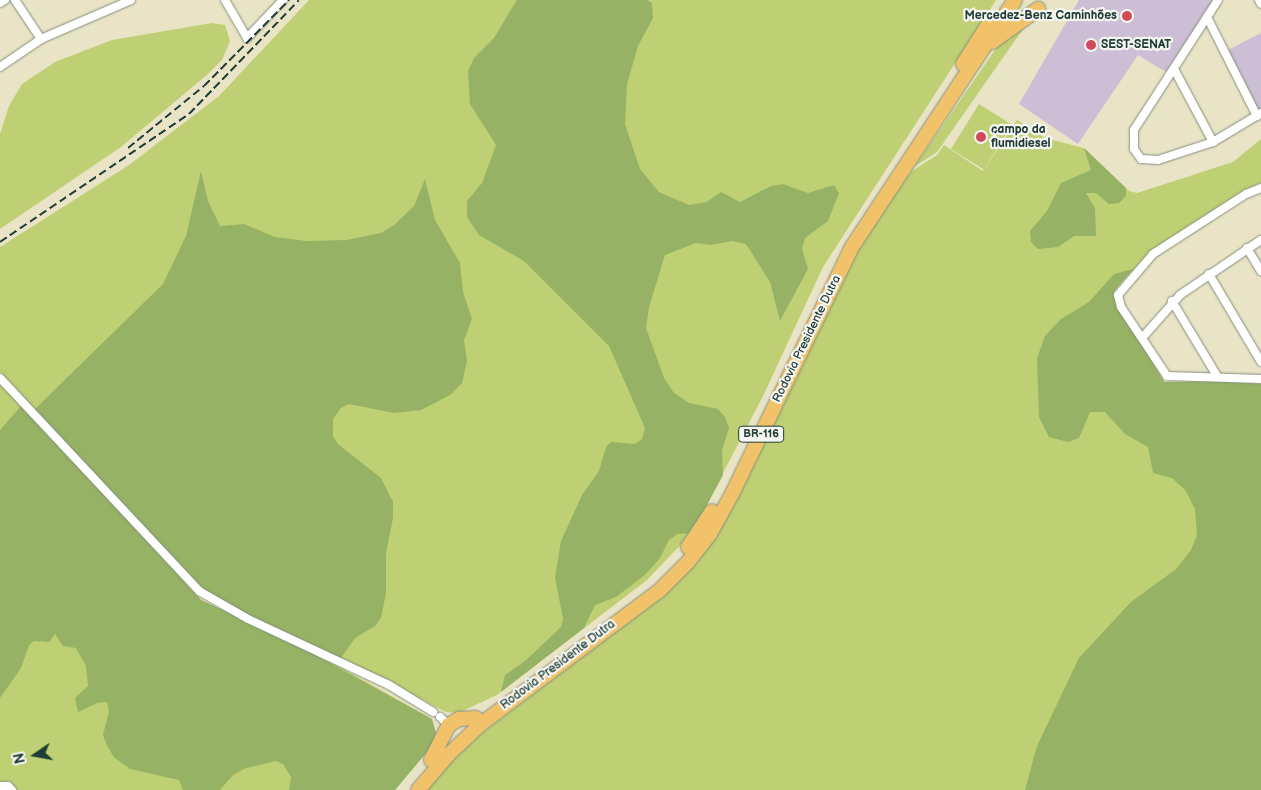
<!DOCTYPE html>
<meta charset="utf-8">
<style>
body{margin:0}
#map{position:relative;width:1261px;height:790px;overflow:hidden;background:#eae4c7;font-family:"Balsamiq Sans",sans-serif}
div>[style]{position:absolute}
.industrial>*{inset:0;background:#ccbed4}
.green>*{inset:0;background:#bed073;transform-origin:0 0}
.forest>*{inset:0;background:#96b265}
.roads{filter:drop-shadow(0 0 1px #84907e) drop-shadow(0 0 1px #84907e)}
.street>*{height:8px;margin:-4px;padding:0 4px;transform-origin:4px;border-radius:4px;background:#fff}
.highway>*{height:14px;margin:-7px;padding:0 7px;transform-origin:7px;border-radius:7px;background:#f2c26a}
.rail>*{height:2px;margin-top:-1px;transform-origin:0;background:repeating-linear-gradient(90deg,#1f3d34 0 8px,transparent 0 12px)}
.dots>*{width:14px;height:14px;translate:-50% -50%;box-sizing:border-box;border:2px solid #f6f6f2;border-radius:50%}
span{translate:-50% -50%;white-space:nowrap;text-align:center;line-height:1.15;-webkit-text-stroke:4.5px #f6f6f2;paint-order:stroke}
.shield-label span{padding:1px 4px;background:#f6f6f2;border:1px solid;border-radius:4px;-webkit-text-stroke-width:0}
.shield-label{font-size:11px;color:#1f3d34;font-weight:700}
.poi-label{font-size:12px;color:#1f3d34;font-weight:700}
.right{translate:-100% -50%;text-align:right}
.left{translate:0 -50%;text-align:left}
.street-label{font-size:12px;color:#1f3d34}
.north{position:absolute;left:10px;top:730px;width:50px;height:50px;-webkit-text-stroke:4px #f6f6f2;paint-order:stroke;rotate:258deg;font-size:14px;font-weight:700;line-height:20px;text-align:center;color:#1f3d34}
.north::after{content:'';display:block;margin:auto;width:18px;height:22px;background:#1f3d34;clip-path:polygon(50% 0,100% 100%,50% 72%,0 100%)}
</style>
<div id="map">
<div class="industrial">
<i style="clip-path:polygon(1079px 0,1214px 0,1166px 72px,1138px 55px,1078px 144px,1019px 104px)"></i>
<i style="clip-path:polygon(1261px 33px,1261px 110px,1257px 112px,1226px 51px)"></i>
</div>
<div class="green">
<i style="clip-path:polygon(309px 0,996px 0,823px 267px,764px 394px,692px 533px,647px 580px,497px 695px,458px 713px,446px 712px,293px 633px,230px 606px,86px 465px,0 372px,0 247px,129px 165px,219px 96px)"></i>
<i style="clip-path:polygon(1028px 22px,937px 152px,914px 167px,1002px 40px)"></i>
<i style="clip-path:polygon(212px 23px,225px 25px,230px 41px,222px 60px,208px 74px,121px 147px,0 229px,0 134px,9px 106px,22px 84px,55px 62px,112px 40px)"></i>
<i style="left:979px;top:104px;width:39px;height:53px;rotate:32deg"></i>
<i style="clip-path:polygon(1017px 120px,1045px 138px,1084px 148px,1129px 191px,1137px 193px,1233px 162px,1261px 139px,1261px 183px,1244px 190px,1151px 251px,1116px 288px,1114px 297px,1165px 383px,1223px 381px,1261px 384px,1261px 790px,422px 790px,466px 745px,659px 599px,756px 457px,849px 264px,890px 200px,912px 171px,937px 155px,944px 145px,983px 171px)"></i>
<i style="clip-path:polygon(0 385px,17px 399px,201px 600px,331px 662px,432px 719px,436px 733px,432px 746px,395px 790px,0 790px)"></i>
</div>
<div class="forest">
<i style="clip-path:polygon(517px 0,647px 0,652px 3px,653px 18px,638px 46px,627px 84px,625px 124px,640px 169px,659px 192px,689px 205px,707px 202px,721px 192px,740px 202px,771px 186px,783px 184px,808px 193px,834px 185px,839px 193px,828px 221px,805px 238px,802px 249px,808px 269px,780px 321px,770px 282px,746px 244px,732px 241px,711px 245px,696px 243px,665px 255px,649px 307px,646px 328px,664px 378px,674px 393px,689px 403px,718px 409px,725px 417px,729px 428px,722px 450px,723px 475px,692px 533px,677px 534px,669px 540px,660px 558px,646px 574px,616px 597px,595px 605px,584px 628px,501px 692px,505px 675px,525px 661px,561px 627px,563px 619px,555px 577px,561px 541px,582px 495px,599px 471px,606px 447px,611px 442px,635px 444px,642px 439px,645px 428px,609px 346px,524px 261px,479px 235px,467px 217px,467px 201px,482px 183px,496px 145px,470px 104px,468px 71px,474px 58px,494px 38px)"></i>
<i style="clip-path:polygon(1084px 148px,1126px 188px,1126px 196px,1119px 203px,1109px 204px,1096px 193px,1086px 193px,1095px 208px,1096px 236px,1074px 236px,1058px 247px,1038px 249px,1031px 242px,1030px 231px,1047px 211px,1061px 183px,1091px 170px)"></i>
<i style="clip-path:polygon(201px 171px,208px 201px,220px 226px,244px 224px,275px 237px,306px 241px,347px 240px,381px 233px,394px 225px,414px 206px,425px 179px,435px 220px,460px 263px,463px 292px,472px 319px,464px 340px,467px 361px,462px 383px,450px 395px,421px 410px,394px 413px,349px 404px,341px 408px,333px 419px,333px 436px,338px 444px,381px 478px,393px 502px,393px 518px,386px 553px,386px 593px,381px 618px,375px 626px,355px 638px,341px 658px,230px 606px,198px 585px,35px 409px,163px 284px,186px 236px)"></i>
<i style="clip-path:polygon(1133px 269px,1115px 290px,1114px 300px,1164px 382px,1223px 381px,1261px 384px,1261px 790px,1025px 790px,1037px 746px,1079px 658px,1131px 602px,1176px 569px,1191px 550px,1197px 535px,1195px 509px,1185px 490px,1172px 478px,1153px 473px,1148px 447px,1125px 434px,1105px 412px,1090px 412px,1079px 438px,1068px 442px,1049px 437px,1039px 417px,1037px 358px,1045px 336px,1061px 319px,1089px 302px,1114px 274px)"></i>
<i style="clip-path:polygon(22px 405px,201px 600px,284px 638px,432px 719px,436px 733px,432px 746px,395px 790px,289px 790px,291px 777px,283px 764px,276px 761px,246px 768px,233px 775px,220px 790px,183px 790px,179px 780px,130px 769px,114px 757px,107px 746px,103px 735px,109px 711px,107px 702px,97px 703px,78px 712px,75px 698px,88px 686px,86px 666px,76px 648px,63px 646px,55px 634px,49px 642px,34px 641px,29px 645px,21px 668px,0 698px,0 430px)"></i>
</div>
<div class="roads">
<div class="street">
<i style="left:15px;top:0;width:47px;rotate:56.3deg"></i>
<i style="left:225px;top:0;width:44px;rotate:59.9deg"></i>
<i style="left:247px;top:38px;width:52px;rotate:-46.5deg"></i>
<i style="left:1218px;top:0;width:155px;rotate:122.9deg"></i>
<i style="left:1134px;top:130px;width:19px;rotate:90deg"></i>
<i style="left:1134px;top:149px;width:12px;rotate:55deg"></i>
<i style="left:1141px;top:159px;width:17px;rotate:3deg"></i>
<i style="left:1158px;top:160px;width:58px;rotate:-18.1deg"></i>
<i style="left:1213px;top:142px;width:56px;rotate:-31.1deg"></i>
<i style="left:1259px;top:0;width:4px;rotate:63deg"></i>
<i style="left:0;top:3px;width:6px;rotate:-31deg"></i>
<i style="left:1207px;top:17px;width:111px;rotate:63.2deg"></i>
<i style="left:0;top:67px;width:50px;rotate:-34.3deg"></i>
<i style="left:41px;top:39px;width:98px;rotate:-23.4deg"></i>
<i style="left:1174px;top:69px;width:83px;rotate:61.9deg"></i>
<i style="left:1261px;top:188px;width:16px;rotate:158deg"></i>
<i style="left:1246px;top:194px;width:111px;rotate:147.2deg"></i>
<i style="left:1153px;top:254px;width:54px;rotate:130.5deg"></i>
<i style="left:1118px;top:295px;width:12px;rotate:76deg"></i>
<i style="left:1121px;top:307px;width:83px;rotate:56.3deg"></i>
<i style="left:1167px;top:376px;width:94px;rotate:1.8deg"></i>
<i style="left:1247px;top:248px;width:27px;rotate:59deg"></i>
<i style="left:1209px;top:274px;width:102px;rotate:59.4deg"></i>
<i style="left:1172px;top:301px;width:87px;rotate:59deg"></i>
<i style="left:1142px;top:338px;width:57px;rotate:-48.5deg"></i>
<i style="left:1180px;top:295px;width:98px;rotate:-34.2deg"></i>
<i style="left:0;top:378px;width:291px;rotate:46.9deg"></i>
<i style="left:199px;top:591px;width:56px;rotate:29.7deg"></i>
<i style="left:248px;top:619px;width:156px;rotate:25.1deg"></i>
<i style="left:389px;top:685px;width:52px;rotate:31.5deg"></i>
<i style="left:440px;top:717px;width:12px;rotate:42deg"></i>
<i style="left:0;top:786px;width:8px"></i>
<i style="left:8px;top:786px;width:6px;rotate:45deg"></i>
</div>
<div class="highway">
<i style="left:992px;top:42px;width:57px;rotate:-35.7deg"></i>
<i style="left:963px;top:64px;width:46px;rotate:-57.3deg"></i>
<i style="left:688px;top:547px;width:43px;rotate:-56.3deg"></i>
<i style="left:431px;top:760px;width:39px;rotate:-63deg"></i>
<i style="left:449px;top:725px;width:12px;rotate:-31deg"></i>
<i style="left:459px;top:719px;width:17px;rotate:-3deg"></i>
<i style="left:418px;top:790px;width:48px;rotate:-49.3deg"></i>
<i style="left:449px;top:754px;width:44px;rotate:-43.2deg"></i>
<i style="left:481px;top:724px;width:222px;rotate:-36.8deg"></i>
<i style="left:659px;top:591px;width:41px;rotate:-45deg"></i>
<i style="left:688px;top:562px;width:36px;rotate:-52deg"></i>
<i style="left:710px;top:534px;width:46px;rotate:-61.2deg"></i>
<i style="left:732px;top:494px;width:275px;rotate:-64.1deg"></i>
<i style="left:852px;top:247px;width:296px;rotate:-56.6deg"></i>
</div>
</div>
<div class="rail">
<i style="left:128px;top:148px;width:98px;rotate:-39.2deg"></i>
<i style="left:204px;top:86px;width:121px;rotate:-45.3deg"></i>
<i style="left:0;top:242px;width:228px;rotate:-34.1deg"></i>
<i style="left:189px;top:114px;width:158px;rotate:-46deg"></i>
</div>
<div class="dots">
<i style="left:1127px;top:16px;background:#d1495b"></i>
<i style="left:1091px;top:45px;background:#d1495b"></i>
<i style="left:981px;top:137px;background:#d1495b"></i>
</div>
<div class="shield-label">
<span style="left:761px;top:434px">BR-116</span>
</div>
<div class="poi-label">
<span class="right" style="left:1117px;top:16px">Mercedez-Benz Caminhões</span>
<span class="left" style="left:1101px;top:45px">SEST-SENAT</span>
<span class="left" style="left:991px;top:137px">campo da<br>flumidiesel</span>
</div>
<div class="street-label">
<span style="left:807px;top:339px;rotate:-64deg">Rodovia Presidente Dutra</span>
<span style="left:558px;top:665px;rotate:-37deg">Rodovia Presidente Dutra</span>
</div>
<div class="north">N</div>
</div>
